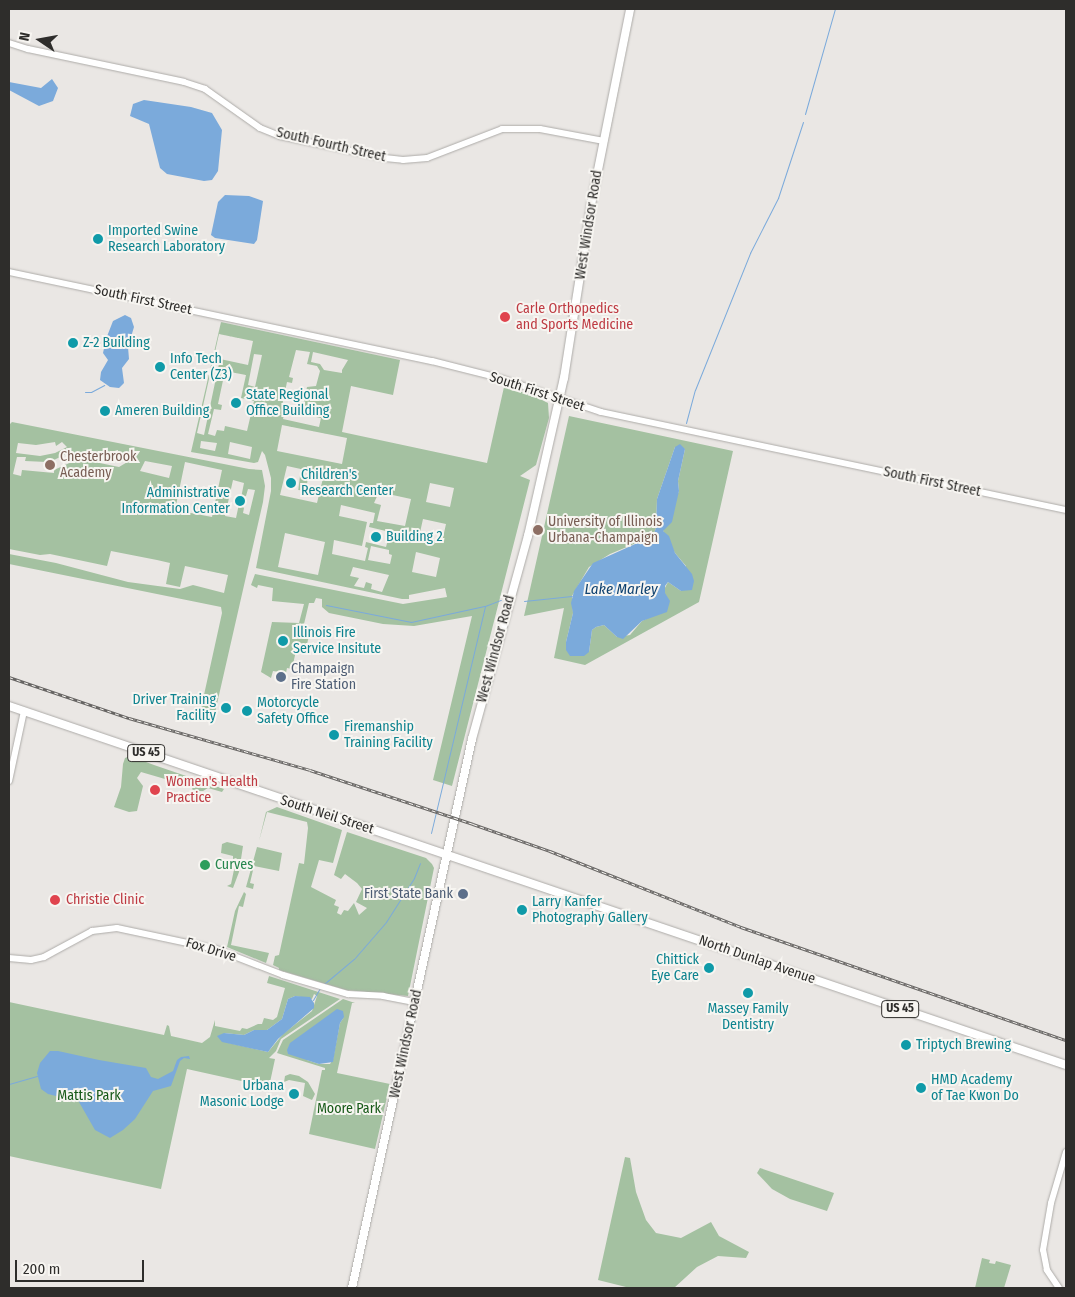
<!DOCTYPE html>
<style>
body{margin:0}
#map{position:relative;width:1075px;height:1297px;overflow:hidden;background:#eae7e4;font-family:"Fira Sans Condensed",sans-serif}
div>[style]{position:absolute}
.green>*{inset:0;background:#a4c1a1;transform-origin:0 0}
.water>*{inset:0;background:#7baadb}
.stream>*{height:1px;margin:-0.5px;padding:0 0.5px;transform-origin:0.5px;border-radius:0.5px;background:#7baadb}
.roads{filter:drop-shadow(0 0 1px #adaba8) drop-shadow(0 0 1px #adaba8)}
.minor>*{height:6px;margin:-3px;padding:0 3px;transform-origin:3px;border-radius:3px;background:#fff}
.major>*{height:8px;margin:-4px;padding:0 4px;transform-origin:4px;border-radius:4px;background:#fff}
.rail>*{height:3px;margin-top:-1.5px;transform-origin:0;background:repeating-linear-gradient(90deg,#f7f5f1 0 4px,#676563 0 8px);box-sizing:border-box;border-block:1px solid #676563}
.dots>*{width:14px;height:14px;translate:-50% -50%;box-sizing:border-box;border:2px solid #f7f5f1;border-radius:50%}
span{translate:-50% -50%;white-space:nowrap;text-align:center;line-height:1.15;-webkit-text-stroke:4px #f7f5f1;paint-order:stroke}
.shield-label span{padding:1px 4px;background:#f7f5f1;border:1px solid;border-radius:4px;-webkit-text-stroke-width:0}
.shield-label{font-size:12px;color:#2e2d2b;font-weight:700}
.street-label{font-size:14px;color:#2e2d2b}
.culture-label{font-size:14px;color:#0d838f}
.left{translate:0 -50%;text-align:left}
.right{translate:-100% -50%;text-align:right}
.health-label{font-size:14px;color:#be3a42}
.education-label{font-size:14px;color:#785e54}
.service-label{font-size:14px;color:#4e5e75}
.leisure-label{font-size:14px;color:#27864d}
.park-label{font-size:14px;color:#155816}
.water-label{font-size:15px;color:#0e416f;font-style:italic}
.frame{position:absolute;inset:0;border:10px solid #2e2d2b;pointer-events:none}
.north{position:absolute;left:15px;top:15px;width:50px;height:50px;-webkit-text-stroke:4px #f7f5f1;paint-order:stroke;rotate:282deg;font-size:14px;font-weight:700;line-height:20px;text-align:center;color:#2e2d2b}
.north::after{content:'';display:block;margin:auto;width:18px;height:22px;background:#2e2d2b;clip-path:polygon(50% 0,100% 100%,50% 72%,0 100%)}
.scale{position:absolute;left:15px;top:1260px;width:129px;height:22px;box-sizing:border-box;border:2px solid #2e2d2b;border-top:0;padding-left:6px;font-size:15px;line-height:18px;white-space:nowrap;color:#2e2d2b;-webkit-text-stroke:4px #f7f5f1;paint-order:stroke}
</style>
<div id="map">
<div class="green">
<i style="clip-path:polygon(evenodd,221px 322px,400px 360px,393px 395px,351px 386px,342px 432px,487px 463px,504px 387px,532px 395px,548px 403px,549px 418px,536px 465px,520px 476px,530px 480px,452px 786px,433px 780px,472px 616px,414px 626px,383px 624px,329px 613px,322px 607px,322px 599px,316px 598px,314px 603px,309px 603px,304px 624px,309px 636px,307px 644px,304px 647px,297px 646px,292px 669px,287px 668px,286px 673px,273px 671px,271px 678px,261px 672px,272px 622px,299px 623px,304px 604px,272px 601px,273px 588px,258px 585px,257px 588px,251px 585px,255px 574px,403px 604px,447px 597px,445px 588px,409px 595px,409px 599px,402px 599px,256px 568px,271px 491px,271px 478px,265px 455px,262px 451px,258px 462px,254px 463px,191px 452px,221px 322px,219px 334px,253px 341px,248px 365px,220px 359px,204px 435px,197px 433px,219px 334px,221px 322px,296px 350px,310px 352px,307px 364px,317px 366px,320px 371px,316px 386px,307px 387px,301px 414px,321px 418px,319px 427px,283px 419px,286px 407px,282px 406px,287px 382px,292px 383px,293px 378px,289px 377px,296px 350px,221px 322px,313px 352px,348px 360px,342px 370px,342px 373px,324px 370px,320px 364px,311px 362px,313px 352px,221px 322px,254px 354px,262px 355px,255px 387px,248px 385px,254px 354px,221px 322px,225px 371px,246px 375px,241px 398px,254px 401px,247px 431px,225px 426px,224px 431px,217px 430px,215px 436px,208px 434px,214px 409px,221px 410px,222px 405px,218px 404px,225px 371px,221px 322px,282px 425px,347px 438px,342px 464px,277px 451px,282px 425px,221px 322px,201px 441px,217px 443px,215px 451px,200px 448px,201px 441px,221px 322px,230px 442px,252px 447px,250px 459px,228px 454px,230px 442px,221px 322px,287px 466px,324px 474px,317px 503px,280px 495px,287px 466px,221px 322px,430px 483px,454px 488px,450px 507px,426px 502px,430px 483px,221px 322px,379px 492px,411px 499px,405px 526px,377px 521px,381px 505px,374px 503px,379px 492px,221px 322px,341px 505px,375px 513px,373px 523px,370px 523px,369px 527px,390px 532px,386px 547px,366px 542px,365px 547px,368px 548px,365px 561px,332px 554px,334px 540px,362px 546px,367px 522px,339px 516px,341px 505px,221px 322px,423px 519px,446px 524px,442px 542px,419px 537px,423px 519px,221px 322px,285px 533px,325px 542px,318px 575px,278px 567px,285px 533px,221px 322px,371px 546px,389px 550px,389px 554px,392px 555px,390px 564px,368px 560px,371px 546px,221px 322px,416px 552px,440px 558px,436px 577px,412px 572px,416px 552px,221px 322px,353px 567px,389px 575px,382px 592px,371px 589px,372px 584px,366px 582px,364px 588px,354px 586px,359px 578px,350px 576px,353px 567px)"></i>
<i style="clip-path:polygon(evenodd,569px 416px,733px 451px,699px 602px,585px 665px,554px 658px,564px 608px,524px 616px,569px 416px,675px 447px,685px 449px,678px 481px,679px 491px,663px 531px,675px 553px,686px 566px,681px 591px,668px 582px,650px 617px,642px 621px,630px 635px,617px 637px,604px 625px,596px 627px,592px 630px,589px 652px,566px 642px,573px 613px,572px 596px,589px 567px,610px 554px,653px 536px,656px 528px,657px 499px,675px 447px)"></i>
<i style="clip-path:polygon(evenodd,12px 422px,249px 469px,262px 470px,265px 486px,263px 502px,214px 717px,200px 713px,222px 613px,221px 607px,9px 564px,9px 554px,56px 563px,128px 582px,180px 589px,193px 585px,224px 593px,228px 575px,185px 566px,180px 587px,166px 584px,170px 563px,157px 560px,111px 551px,107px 566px,50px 554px,40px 555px,9px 549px,9px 425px,12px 422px,55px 442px,56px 446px,62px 442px,67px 447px,55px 453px,40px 456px,16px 453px,18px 443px,36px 445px,55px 442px,12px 422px,72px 451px,76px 460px,54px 470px,54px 473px,22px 470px,21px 476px,13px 474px,17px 457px,26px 457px,25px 461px,47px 462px,46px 459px,51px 458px,52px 461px,72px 451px,12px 422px,98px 451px,129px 457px,129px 461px,119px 467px,90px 461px,92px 453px,97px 454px,98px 451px,12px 422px,145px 461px,172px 466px,169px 478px,140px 471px,145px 461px,12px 422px,185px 462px,222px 470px,212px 517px,175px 510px,185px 462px,12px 422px,233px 480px,244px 483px,241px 498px,246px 496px,248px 489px,255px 490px,249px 515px,243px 513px,244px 508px,239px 504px,236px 518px,225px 516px,233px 480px)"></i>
<i style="left:300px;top:476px;width:8px;height:14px;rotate:7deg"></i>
<i style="clip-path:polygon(130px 756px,154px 765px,224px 789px,222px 792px,208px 788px,203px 791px,193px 791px,191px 784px,177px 779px,174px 778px,173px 781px,165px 779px,141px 772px,137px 778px,143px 786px,137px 811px,129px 812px,114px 807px,121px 787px,123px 764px,125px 758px)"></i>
<i style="clip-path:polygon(277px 807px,342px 830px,333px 863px,319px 860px,311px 887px,336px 900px,334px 905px,339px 907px,337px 913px,341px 915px,344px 910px,348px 911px,354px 903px,359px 915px,367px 908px,356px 902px,362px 889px,357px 883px,345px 874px,341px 879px,334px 875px,347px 832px,426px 858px,432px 864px,434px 868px,408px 996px,346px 990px,279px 970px,279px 968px,273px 965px,275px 956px,279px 955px,299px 863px,304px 864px,308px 828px,307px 822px,267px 812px,259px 841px,266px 812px)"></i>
<i style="clip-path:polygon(227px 842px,243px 846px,239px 872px,233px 888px,227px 886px,231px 884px,236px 860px,233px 859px,233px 856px,221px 853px,222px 844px)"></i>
<i style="clip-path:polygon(257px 847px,282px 853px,279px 871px,254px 866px,250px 883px,254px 884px,253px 889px,246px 887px)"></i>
<i style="clip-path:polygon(244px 892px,246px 894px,243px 907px,239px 906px,231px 945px,269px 953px,266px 963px,227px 947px,235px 911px)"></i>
<i style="clip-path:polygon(evenodd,269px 976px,340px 999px,281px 1039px,276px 1051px,269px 1058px,275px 1059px,269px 1087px,187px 1069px,161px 1189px,9px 1156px,9px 1002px,164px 1035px,167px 1025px,169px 1026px,171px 1036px,202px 1043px,210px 1037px,215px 1020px,215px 1026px,240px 1031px,242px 1028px,247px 1029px,258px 1024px,262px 1024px,264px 1018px,273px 1020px,277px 1017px,285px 988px,267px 983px,269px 976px,314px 994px,317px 996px,312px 1011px,283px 1034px,268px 1052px,229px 1043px,224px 1033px,244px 1035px,254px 1030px,267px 1030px,282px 1019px,288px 999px,295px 996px,312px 999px,314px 994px)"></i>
<i style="clip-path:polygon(evenodd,343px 999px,355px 1003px,352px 1003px,337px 1073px,390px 1084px,375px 1149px,309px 1134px,322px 1070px,325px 1070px,325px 1068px,277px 1053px,283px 1040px,343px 999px,344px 1017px,340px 1023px,333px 1059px,330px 1064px,319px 1064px,307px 1060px,344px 1017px)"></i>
<i style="clip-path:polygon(290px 1074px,299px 1076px,308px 1082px,315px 1094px,312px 1100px,303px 1096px,305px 1083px,289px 1080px,284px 1082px,285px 1076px)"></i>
<i style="clip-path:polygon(625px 1157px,630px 1158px,636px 1192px,646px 1220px,656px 1233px,681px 1238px,711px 1222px,719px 1236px,749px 1252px,746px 1258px,718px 1256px,697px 1267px,674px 1288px,630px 1288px,598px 1280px)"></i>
<i style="clip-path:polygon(760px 1168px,834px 1193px,827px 1211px,790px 1199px,772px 1189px,757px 1173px)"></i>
<i style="clip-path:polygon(982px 1258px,990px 1260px,989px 1263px,995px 1264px,996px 1261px,1011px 1265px,1004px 1288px,975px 1288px)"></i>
</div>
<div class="water">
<i style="clip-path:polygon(52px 79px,58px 88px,53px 101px,39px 106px,9px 90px,9px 82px,41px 88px)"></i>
<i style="clip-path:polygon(144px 100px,191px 107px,212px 113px,222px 130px,218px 171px,212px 180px,204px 181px,167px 174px,160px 168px,149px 124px,130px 116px,133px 104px)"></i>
<i style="clip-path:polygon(225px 195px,249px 196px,263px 201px,257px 240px,254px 244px,215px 238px,211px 235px,218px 202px)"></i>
<i style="clip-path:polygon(125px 315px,131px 318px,134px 327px,128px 347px,129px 359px,122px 368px,124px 383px,119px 388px,110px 387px,100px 380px,101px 372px,108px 360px,103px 353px,106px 339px,113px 321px)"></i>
<i style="clip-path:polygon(680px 444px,685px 449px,678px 481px,679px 491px,672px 522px,663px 531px,669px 536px,675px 553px,692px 574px,694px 581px,692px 590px,681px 591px,668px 582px,665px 586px,665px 593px,670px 601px,667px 612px,642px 621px,623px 639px,617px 637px,604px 625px,596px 627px,592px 630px,589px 652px,584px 656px,570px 656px,566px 650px,566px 642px,573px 613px,571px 603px,574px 591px,593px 563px,653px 536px,656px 528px,657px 499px,675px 447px)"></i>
<i style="clip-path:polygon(295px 996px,310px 997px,314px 1003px,314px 1008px,278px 1039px,268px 1052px,222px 1042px,217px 1036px,224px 1033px,244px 1035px,254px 1030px,267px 1030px,282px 1019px,288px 999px)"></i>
<i style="clip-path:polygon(337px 1009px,343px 1011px,344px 1017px,340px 1023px,333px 1062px,319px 1064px,288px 1054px,287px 1050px,290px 1043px)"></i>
<i style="clip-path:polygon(50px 1051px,58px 1051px,99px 1060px,146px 1068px,151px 1077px,158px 1079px,173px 1071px,177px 1060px,181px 1057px,189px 1056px,190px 1059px,184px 1058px,180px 1061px,171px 1086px,153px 1091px,135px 1119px,123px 1130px,110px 1138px,95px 1130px,75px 1095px,56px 1096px,48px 1094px,41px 1089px,37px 1073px,40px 1063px)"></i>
</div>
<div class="stream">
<i style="left:805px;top:114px;width:109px;rotate:-74.1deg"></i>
<i style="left:85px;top:392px;width:6px"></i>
<i style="left:91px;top:392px;width:15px;rotate:-28deg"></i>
<i style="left:686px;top:423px;width:34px;rotate:-75deg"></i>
<i style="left:695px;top:390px;width:148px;rotate:-68.1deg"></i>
<i style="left:750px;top:253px;width:62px;rotate:-63deg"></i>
<i style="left:778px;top:198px;width:80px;rotate:-71.8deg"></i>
<i style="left:524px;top:601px;width:48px;rotate:-5.9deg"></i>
<i style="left:326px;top:605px;width:87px;rotate:11.3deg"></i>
<i style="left:411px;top:622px;width:75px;rotate:-12.4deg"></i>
<i style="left:431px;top:833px;width:233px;rotate:-76.6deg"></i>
<i style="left:485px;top:606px;width:17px;rotate:-21deg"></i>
<i style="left:324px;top:984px;width:39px;rotate:-40deg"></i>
<i style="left:354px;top:959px;width:49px;rotate:-49.1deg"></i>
<i style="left:386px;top:922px;width:52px;rotate:-57.5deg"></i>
<i style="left:414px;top:878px;width:16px;rotate:-68deg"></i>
<i style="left:313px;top:1000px;width:14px;rotate:-60deg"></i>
<i style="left:9px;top:1084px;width:29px;rotate:-16deg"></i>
</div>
<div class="roads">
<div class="minor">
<i style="left:9px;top:43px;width:20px;rotate:18deg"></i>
<i style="left:28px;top:49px;width:159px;rotate:11.9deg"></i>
<i style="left:184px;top:82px;width:22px;rotate:18deg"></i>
<i style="left:205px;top:89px;width:67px;rotate:35.3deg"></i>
<i style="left:260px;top:128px;width:22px;rotate:22deg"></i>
<i style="left:280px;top:136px;width:107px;rotate:11.8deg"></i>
<i style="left:385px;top:158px;width:18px;rotate:6deg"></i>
<i style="left:403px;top:160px;width:24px;rotate:-5deg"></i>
<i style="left:427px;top:158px;width:80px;rotate:-21.1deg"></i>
<i style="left:502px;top:129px;width:38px"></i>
<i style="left:540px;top:129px;width:65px;rotate:10.6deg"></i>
<i style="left:9px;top:272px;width:432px;rotate:11.9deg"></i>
<i style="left:432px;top:361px;width:73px;rotate:14.2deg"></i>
<i style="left:503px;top:379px;width:103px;rotate:18.6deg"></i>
<i style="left:601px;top:412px;width:475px;rotate:11.9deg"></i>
<i style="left:9px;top:781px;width:72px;rotate:-77.9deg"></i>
<i style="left:9px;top:958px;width:22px;rotate:5deg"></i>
<i style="left:31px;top:960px;width:13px;rotate:-13deg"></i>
<i style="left:44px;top:957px;width:55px;rotate:-28.4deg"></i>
<i style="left:92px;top:931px;width:25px;rotate:-7deg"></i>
<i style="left:117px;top:928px;width:101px;rotate:12deg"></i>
<i style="left:216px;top:949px;width:72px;rotate:21.2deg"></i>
<i style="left:283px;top:975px;width:68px;rotate:16.3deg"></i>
<i style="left:348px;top:994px;width:35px;rotate:3deg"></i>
<i style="left:383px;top:996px;width:33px;rotate:11deg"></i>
<i style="left:1059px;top:1288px;width:22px;rotate:-124deg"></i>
<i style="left:1047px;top:1270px;width:20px;rotate:-101deg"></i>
<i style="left:1043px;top:1250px;width:48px;rotate:-80.3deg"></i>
<i style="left:1051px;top:1203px;width:53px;rotate:-73.6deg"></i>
</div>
<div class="major">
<i style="left:9px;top:706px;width:1116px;rotate:18.76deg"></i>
<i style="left:352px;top:1288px;width:562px;rotate:-77.67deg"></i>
<i style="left:472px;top:739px;width:211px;rotate:-74.6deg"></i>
<i style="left:528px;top:536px;width:162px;rotate:-77.2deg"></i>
<i style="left:564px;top:378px;width:175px;rotate:-81.1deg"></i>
<i style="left:591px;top:205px;width:200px;rotate:-78.7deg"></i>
</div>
</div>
<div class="rail">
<i style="left:9px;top:677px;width:127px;rotate:18.9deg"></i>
<i style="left:129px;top:718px;width:188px;rotate:16deg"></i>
<i style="left:310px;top:770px;width:172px;rotate:18.3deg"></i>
<i style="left:473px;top:824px;width:82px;rotate:19.3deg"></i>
<i style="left:550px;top:851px;width:206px;rotate:21.7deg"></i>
<i style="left:741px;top:927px;width:344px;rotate:19.2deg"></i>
</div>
<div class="dots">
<i style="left:98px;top:239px;background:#0f9aa8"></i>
<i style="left:505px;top:317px;background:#e0444e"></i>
<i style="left:73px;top:343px;background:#0f9aa8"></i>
<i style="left:160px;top:367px;background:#0f9aa8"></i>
<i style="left:236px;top:403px;background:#0f9aa8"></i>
<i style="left:105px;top:411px;background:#0f9aa8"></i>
<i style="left:50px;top:465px;background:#8d6e63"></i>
<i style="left:291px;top:483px;background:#0f9aa8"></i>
<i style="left:240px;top:501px;background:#0f9aa8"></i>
<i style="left:538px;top:530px;background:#8d6e63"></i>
<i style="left:376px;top:537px;background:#0f9aa8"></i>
<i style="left:283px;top:641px;background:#0f9aa8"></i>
<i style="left:281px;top:677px;background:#5c6f8a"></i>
<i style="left:226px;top:708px;background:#0f9aa8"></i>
<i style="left:247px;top:711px;background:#0f9aa8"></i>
<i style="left:334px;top:735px;background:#0f9aa8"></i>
<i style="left:155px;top:790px;background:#e0444e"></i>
<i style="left:205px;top:865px;background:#2e9e5b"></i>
<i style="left:463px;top:894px;background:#5c6f8a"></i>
<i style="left:55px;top:900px;background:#e0444e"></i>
<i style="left:522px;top:910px;background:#0f9aa8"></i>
<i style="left:709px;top:968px;background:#0f9aa8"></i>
<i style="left:748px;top:993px;background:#0f9aa8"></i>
<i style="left:906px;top:1045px;background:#0f9aa8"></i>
<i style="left:921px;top:1088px;background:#0f9aa8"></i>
<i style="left:294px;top:1094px;background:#0f9aa8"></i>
</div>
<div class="shield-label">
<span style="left:146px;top:753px">US 45</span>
<span style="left:900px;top:1009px">US 45</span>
</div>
<div class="street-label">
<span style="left:331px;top:145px;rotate:13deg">South Fourth Street</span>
<span style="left:589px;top:225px;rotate:-81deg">West Windsor Road</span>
<span style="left:143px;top:300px;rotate:12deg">South First Street</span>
<span style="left:537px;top:392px;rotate:18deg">South First Street</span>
<span style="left:932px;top:482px;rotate:12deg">South First Street</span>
<span style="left:496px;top:649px;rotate:-75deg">West Windsor Road</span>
<span style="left:327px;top:815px;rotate:18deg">South Neil Street</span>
<span style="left:211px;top:950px;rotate:17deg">Fox Drive</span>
<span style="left:757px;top:960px;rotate:19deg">North Dunlap Avenue</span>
<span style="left:406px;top:1044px;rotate:-78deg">West Windsor Road</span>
</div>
<div class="culture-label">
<span class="left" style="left:108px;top:239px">Imported Swine<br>Research Laboratory</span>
<span class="left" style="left:83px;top:343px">Z-2 Building</span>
<span class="left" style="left:170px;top:367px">Info Tech<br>Center (Z3)</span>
<span class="left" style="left:246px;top:403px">State Regional<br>Office Building</span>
<span class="left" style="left:115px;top:411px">Ameren Building</span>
<span class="left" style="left:301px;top:483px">Children's<br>Research Center</span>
<span class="right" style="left:230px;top:501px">Administrative<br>Information Center</span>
<span class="left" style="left:386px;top:537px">Building 2</span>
<span class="left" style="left:293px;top:641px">Illinois Fire<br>Service Insitute</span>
<span class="right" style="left:216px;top:708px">Driver Training<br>Facility</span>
<span class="left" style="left:257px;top:711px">Motorcycle<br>Safety Office</span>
<span class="left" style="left:344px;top:735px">Firemanship<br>Training Facility</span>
<span class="left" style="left:532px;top:910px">Larry Kanfer<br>Photography Gallery</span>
<span class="right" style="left:699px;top:968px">Chittick<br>Eye Care</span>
<span style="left:748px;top:1017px">Massey Family<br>Dentistry</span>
<span class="left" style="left:916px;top:1045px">Triptych Brewing</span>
<span class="left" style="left:931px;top:1088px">HMD Academy<br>of Tae Kwon Do</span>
<span class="right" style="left:284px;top:1094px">Urbana<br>Masonic Lodge</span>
</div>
<div class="health-label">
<span class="left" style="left:516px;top:317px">Carle Orthopedics<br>and Sports Medicine</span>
<span class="left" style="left:166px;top:790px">Women's Health<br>Practice</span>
<span class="left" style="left:66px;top:900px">Christie Clinic</span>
</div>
<div class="education-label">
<span class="left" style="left:60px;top:465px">Chesterbrook<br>Academy</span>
<span class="left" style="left:548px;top:530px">University of Illinois<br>Urbana-Champaign</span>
</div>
<div class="service-label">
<span class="left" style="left:291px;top:677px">Champaign<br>Fire Station</span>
<span class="right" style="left:453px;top:894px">First State Bank</span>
</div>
<div class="leisure-label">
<span class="left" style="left:215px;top:865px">Curves</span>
</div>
<div class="park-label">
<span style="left:89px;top:1096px">Mattis Park</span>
<span style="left:349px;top:1109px">Moore Park</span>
</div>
<div class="water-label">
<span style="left:621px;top:590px">Lake Marley</span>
</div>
<div class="frame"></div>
<div class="north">N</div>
<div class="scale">200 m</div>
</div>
